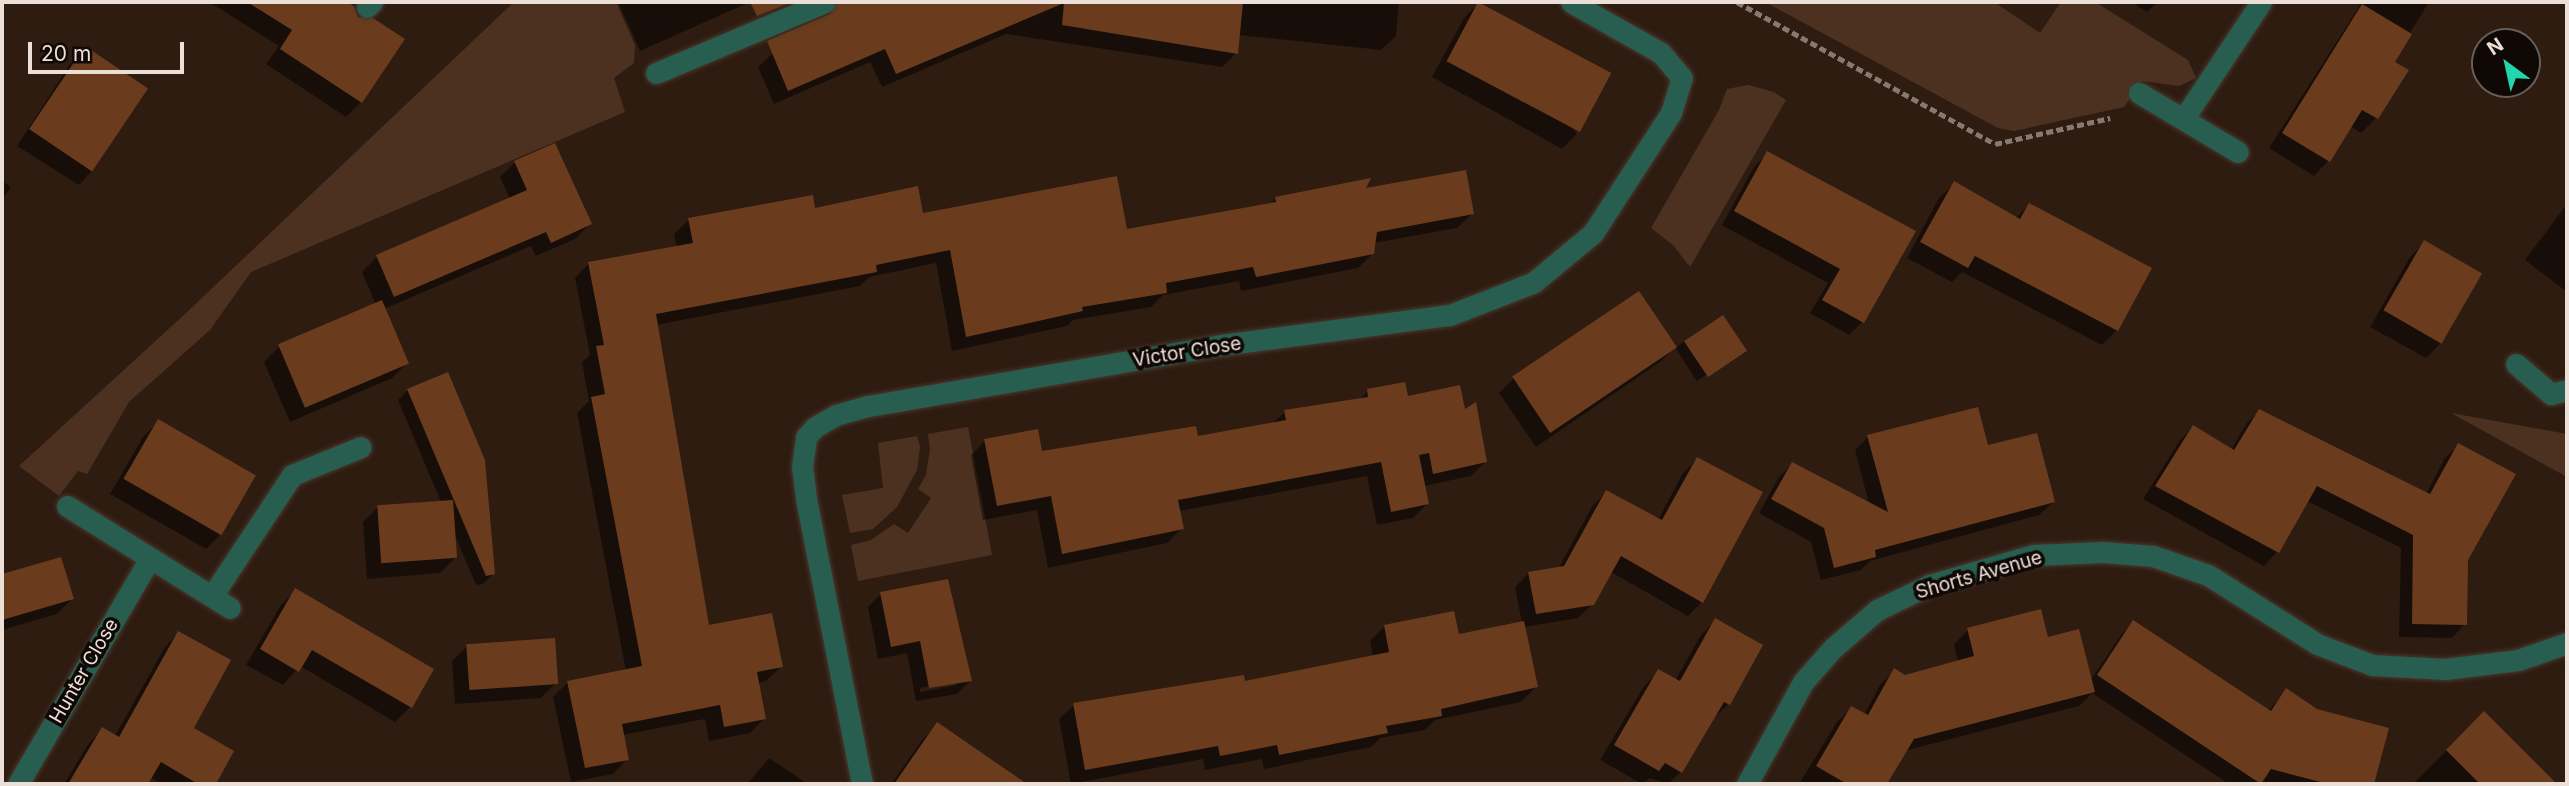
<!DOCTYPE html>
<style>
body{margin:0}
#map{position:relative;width:2569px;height:786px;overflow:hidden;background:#2e1c11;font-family:Inter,sans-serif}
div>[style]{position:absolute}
.green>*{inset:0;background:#4d3120}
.shadow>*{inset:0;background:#0007;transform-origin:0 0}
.building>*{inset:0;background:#6a3c1d;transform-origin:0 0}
.path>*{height:4.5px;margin-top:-2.25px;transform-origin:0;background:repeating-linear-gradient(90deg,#88786f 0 7px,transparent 0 10.5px)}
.roads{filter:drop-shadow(0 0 2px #49372d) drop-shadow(0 0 2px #49372d)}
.minor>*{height:21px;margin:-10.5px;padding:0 10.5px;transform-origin:10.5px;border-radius:10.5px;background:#285e4f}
span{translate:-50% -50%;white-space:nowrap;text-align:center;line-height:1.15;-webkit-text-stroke:7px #100805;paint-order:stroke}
.street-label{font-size:19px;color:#ecdfd8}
.frame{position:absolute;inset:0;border:4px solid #ecdfd8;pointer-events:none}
.north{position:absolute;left:2471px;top:28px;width:70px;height:70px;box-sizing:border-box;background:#100805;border:2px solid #685e59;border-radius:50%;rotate:327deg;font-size:19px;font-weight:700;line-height:28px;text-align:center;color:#ecdfd8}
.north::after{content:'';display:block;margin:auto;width:24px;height:32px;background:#22d5af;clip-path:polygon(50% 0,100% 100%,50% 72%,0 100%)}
.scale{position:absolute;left:28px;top:42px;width:156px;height:32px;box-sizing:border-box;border:4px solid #ecdfd8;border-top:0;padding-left:9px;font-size:21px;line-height:24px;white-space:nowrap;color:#ecdfd8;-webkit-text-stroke:5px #100805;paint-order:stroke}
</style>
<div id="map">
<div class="green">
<i style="clip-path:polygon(514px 2px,616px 2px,635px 45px,634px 63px,614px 78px,625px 112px,251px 272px,210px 330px,129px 402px,87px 474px,78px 471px,59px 496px,19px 466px,185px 314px)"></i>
<i style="clip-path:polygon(1765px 2px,1994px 2px,2040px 33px,2061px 2px,2095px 2px,2188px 60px,2196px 78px,2179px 86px,2142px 81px,2124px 107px,2014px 131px,1998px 128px)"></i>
<i style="clip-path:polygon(1748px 85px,1774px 92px,1786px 100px,1690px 267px,1673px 245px,1651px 228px,1719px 110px,1727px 89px)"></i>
<i style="clip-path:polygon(2451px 413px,2567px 434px,2567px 477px)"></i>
<i style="clip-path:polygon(968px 427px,992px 555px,858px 581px,851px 545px,871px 540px,894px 524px,908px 533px,931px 498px,918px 489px,926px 475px,930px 449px,928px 434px)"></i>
<i style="clip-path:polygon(917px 436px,920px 447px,917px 470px,897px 507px,873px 529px,850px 533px,842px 495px,883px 488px,878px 443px)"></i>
</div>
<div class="shadow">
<i style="clip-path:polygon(209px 2px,344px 2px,353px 7px,361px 102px,346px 117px,266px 64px,279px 46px)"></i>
<i style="clip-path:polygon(618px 2px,750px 2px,640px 51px)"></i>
<i style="clip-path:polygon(892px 2px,1399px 2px,1396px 36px,1381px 50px,1238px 35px,1236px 53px,1222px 67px,1006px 34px,882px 87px,870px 62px,774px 104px,758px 67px,773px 53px)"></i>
<i style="clip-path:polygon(2131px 2px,2158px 2px,2147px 12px)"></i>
<i style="clip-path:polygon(2362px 2px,2429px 2px,2392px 62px,2407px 70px,2376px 118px,2361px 133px,2350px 126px,2328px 161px,2314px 176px,2269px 148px)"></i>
<i style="clip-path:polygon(1479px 3px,1577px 134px,1562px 149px,1432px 77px,1464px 18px)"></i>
<i style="clip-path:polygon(85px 49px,146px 88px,93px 170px,79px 185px,17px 146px,70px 64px)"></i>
<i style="clip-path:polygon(1768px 153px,1913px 232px,1862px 322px,1849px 335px,1810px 313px,1828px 283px,1722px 225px,1754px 167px)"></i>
<i style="clip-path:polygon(515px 162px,590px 224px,575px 239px,536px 256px,531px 246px,384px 309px,407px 363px,392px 378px,290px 422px,264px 362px,279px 347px,376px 305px,362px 272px,377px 257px,510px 199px,500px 177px)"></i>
<i style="clip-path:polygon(2px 181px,11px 187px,2px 200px)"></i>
<i style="clip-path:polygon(1954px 184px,2016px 218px,2029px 205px,2117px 330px,2102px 345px,1962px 272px,1952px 282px,1907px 258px,1939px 198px)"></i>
<i style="clip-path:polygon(1362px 190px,1472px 214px,1457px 228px,1374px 243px,1373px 253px,1358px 268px,1241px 291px,1239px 281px,1163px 295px,1151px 307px,1073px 320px,1067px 326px,952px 351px,936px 263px,869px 277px,860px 286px,656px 325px,708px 627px,781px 667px,766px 681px,758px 683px,764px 719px,750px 733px,709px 741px,705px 719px,622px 735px,627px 759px,613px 774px,571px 782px,553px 697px,568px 682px,626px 671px,577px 413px,589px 401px,582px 362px,590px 355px,575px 278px,589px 263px,677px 248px,674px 234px,689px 220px,814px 210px,1125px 231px,1269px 205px,1276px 198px)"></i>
<i style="clip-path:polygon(2567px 204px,2567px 292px,2525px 260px)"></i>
<i style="clip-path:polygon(2425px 242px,2480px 274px,2441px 343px,2426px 358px,2370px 327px,2410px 257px)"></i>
<i style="left:1722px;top:317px;width:40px;height:56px;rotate:57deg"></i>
<i style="clip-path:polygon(1675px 347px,1660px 362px,1536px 447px,1499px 393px,1514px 378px)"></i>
<i style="clip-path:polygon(408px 390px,494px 573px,483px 584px,476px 585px,454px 533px,455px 558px,440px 573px,367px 579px,363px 522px,378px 507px,441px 502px,398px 400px)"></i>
<i style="clip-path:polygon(1368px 391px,1464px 412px,1485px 462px,1471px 476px,1424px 486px,1427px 504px,1413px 518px,1377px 525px,1367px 476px,1179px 511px,1182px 528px,1167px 543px,1048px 568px,1037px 510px,983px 520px,971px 455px,985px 441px,1041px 453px,1196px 438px,1272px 424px,1285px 412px,1359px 400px)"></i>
<i style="clip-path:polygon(2259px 411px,2426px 494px,2445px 458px,2459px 445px,2466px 560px,2465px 624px,2452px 638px,2399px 637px,2401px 548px,2307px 501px,2277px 552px,2264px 566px,2143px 499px,2180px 440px,2193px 427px,2231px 450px,2246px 424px)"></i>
<i style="clip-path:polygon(158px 422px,221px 534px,206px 549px,110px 494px,143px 437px)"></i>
<i style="clip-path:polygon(1868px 437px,1987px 448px,2053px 502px,2039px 515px,1870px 561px,1861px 570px,1821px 580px,1811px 542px,1759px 513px,1779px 477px,1792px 464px,1869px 504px,1855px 450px)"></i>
<i style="clip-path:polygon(1697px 459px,1702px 602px,1688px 616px,1611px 572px,1593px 604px,1578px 618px,1524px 627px,1536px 687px,1521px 702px,1435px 720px,1425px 730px,1380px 738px,1371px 747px,1264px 769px,1262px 759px,1205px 770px,1203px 759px,1071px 784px,1059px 719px,1074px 705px,1244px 683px,1373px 657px,1370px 641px,1385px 626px,1458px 636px,1522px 623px,1515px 587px,1529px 573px,1558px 569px,1593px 505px,1607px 492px,1658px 520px,1683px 473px)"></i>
<i style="clip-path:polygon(60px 559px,72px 599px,57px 614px,2px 630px,2px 576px)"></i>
<i style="clip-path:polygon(296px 590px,432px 669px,410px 707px,395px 722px,300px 666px,283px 685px,246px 665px,281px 605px)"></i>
<i style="clip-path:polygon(evenodd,881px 594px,970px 681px,957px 694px,916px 701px,907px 653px,878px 659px,868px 607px,881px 594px,956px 682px,956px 685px,920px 692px,920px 688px,956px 682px)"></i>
<i style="clip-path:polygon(1716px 620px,1728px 704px,1713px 719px,1681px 772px,1668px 784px,1650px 778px,1642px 784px,1600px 760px,1644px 686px,1659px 671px,1675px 681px,1701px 635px)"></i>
<i style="clip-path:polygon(2133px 622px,2268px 711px,2286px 691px,2317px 710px,2387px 729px,2372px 784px,2229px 784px,2092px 693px,2079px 706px,1904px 751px,1885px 784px,1799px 784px,1837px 722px,1852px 708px,1864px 715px,1880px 685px,1894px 671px,1905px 677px,1958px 662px,1954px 644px,1968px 630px,2047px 639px,2090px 681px,2121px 635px)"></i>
<i style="clip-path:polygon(178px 633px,192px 728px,232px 751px,213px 784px,162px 784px,150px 777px,146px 784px,64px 784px,89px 743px,103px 729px,115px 736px,165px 647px)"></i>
<i style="clip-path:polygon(467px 646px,556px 683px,541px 698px,455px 704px,452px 661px)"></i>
<i style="clip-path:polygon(2484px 713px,2554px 784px,2413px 784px)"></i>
<i style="clip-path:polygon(937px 725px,1024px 784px,892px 783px,922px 740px)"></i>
<i style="clip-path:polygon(769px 758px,808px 784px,747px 784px)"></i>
</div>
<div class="building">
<i style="clip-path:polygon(247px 2px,347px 2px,354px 6px,358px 17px,373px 18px,405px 39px,362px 103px,280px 49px,292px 30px)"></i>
<i style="clip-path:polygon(750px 2px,792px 2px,757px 16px)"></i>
<i style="clip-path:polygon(838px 2px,1243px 2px,1238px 54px,1062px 25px,1064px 3px,896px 74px,885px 49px,788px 91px,767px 41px,830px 14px)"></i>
<i style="left:1478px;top:2px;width:151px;height:67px;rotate:28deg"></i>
<i style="clip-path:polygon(2362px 4px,2412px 34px,2395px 62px,2409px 70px,2378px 119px,2362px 110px,2330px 162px,2282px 133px)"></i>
<i style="left:85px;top:46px;width:76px;height:100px;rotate:34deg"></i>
<i style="clip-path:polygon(555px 143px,592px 224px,551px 243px,546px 232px,394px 297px,376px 255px,527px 190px,514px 161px)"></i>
<i style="clip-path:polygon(1767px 151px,1916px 231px,1864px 323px,1822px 300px,1840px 269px,1734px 211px)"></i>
<i style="clip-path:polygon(1466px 170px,1474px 214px,1377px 232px,1374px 254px,1256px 277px,1253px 267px,1166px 283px,1167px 293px,1082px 307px,1083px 311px,966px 337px,950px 250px,876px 265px,877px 272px,656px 314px,709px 625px,772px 613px,783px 667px,757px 672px,766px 719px,724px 727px,720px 705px,622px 724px,629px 760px,585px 768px,567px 681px,642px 666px,591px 397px,605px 394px,596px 346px,604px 345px,588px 262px,693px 243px,688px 218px,813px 195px,815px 208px,918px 186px,923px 213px,1117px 176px,1127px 229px,1276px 202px,1275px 197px,1371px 178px,1366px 188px)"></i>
<i style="clip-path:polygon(1954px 181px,2020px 219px,2029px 203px,2152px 268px,2118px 331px,1975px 256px,1968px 268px,1920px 242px)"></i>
<i style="left:2424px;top:240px;width:67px;height:81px;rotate:30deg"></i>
<i style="left:1639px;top:291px;width:68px;height:153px;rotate:56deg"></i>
<i style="left:382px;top:300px;width:69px;height:113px;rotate:67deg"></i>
<i style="left:1723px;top:315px;width:43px;height:47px;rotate:56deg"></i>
<i style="clip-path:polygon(448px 372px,485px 460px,495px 574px,486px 576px,407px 389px)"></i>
<i style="clip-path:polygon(1405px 382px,1408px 396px,1460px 385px,1465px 409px,1476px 402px,1487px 462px,1433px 474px,1429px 453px,1419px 455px,1429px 504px,1391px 512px,1381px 462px,1178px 500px,1184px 529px,1062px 554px,1051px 496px,997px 506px,984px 439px,1038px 429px,1042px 451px,1196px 426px,1198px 436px,1286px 420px,1284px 410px,1368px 397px,1367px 389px)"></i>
<i style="clip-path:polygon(1978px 407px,1988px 445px,2037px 433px,2055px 502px,1875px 550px,1876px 557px,1834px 568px,1824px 528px,1771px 499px,1792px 462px,1888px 512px,1867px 435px)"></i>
<i style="clip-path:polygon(2259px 409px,2430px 494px,2458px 443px,2516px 474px,2468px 560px,2467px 625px,2412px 624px,2413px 535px,2317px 486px,2279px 553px,2155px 486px,2193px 425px,2234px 450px)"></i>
<i style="left:158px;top:419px;width:113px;height:69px;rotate:30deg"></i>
<i style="clip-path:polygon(1697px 457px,1763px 492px,1703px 603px,1621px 556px,1594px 605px,1536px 614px,1528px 572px,1564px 566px,1606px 490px,1662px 520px)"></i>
<i style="left:453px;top:500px;width:58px;height:76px;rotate:86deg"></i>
<i style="clip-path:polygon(61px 557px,74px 599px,2px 620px,2px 574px)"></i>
<i style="clip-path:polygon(948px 579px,972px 681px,929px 688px,920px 641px,891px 647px,880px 592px)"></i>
<i style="clip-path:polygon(295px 588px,434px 669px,412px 708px,312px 650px,299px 672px,260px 649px)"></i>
<i style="clip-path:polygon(2041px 609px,2048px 637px,2079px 629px,2095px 692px,1914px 739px,1887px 784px,1847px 784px,1816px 766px,1851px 706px,1868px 715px,1894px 668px,1905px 675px,1974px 656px,1967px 628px)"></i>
<i style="clip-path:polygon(1454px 611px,1459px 634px,1524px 621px,1538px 687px,1441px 709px,1442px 716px,1386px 726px,1388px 733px,1279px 755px,1277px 745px,1220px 756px,1218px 746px,1085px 770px,1073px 703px,1244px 675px,1245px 681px,1389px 652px,1384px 625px)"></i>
<i style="clip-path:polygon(1715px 618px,1763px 645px,1730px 705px,1724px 702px,1682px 773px,1665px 763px,1659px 771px,1614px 745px,1658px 669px,1680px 681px)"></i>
<i style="clip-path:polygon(2133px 620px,2271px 711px,2286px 688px,2317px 709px,2389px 728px,2374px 784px,2328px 784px,2271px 769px,2261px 784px,2097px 675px)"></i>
<i style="clip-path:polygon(178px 631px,231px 660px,194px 728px,234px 751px,216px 784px,198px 784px,161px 762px,148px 784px,68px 784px,102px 727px,119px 737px)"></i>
<i style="left:555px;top:638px;width:46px;height:89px;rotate:86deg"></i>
<i style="clip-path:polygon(2484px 711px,2557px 784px,2480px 784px,2446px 750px)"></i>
<i style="clip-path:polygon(937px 722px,1027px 784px,894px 784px)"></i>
</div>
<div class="path">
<i style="left:1737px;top:2px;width:294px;rotate:28.8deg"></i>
<i style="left:1995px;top:144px;width:118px;rotate:-12.7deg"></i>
</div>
<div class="roads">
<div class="minor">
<i style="left:367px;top:7px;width:7px;rotate:-45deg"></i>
<i style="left:656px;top:73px;width:183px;rotate:-22.8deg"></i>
<i style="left:2139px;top:93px;width:115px;rotate:30.8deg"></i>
<i style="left:2184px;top:118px;width:139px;rotate:-56.4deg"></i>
<i style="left:2516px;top:364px;width:46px;rotate:40.6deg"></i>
<i style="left:2551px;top:394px;width:16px;rotate:-14deg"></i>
<i style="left:67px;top:506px;width:192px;rotate:32deg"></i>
<i style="left:212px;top:596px;width:145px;rotate:-56.5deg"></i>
<i style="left:292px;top:475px;width:74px;rotate:-22.1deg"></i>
<i style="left:18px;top:784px;width:262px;rotate:-59.7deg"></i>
<i style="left:862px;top:784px;width:291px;rotate:-101.1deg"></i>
<i style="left:806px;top:498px;width:31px;rotate:-97deg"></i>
<i style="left:802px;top:467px;width:30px;rotate:-82deg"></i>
<i style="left:806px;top:437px;width:13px;rotate:-48deg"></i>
<i style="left:815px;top:427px;width:24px;rotate:-30deg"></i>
<i style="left:836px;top:415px;width:33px;rotate:-16deg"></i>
<i style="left:868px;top:406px;width:358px;rotate:-9.8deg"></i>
<i style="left:1221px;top:345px;width:231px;rotate:-7.5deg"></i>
<i style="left:1450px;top:315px;width:90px;rotate:-21.4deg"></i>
<i style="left:1534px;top:282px;width:77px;rotate:-39.7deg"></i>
<i style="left:1593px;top:233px;width:143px;rotate:-57deg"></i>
<i style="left:1671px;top:113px;width:37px;rotate:-73deg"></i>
<i style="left:1682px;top:78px;width:33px;rotate:-130deg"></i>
<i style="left:1661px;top:53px;width:103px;rotate:-150.5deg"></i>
<i style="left:1747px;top:784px;width:116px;rotate:-61.2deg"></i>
<i style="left:1803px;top:682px;width:45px;rotate:-48.6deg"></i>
<i style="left:1833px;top:648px;width:58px;rotate:-40.8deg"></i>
<i style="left:1877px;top:610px;width:58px;rotate:-25.7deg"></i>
<i style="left:1929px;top:585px;width:108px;rotate:-16.1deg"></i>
<i style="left:2033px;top:555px;width:70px;rotate:-2.5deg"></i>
<i style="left:2103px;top:552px;width:50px;rotate:4.6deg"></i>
<i style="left:2153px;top:556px;width:58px;rotate:19.1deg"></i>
<i style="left:2208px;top:575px;width:129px;rotate:32.3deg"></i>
<i style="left:2317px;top:644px;width:59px;rotate:20.9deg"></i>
<i style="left:2372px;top:665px;width:73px;rotate:3.1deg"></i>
<i style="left:2445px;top:669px;width:74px;rotate:-7deg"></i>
<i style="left:2518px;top:660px;width:52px;rotate:-19.1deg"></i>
</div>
</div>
<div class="street-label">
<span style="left:1187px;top:352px;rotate:-9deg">Victor Close</span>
<span style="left:1979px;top:575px;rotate:-16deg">Shorts Avenue</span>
<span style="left:84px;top:671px;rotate:-60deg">Hunter Close</span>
</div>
<div class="frame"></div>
<div class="north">N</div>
<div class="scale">20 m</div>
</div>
